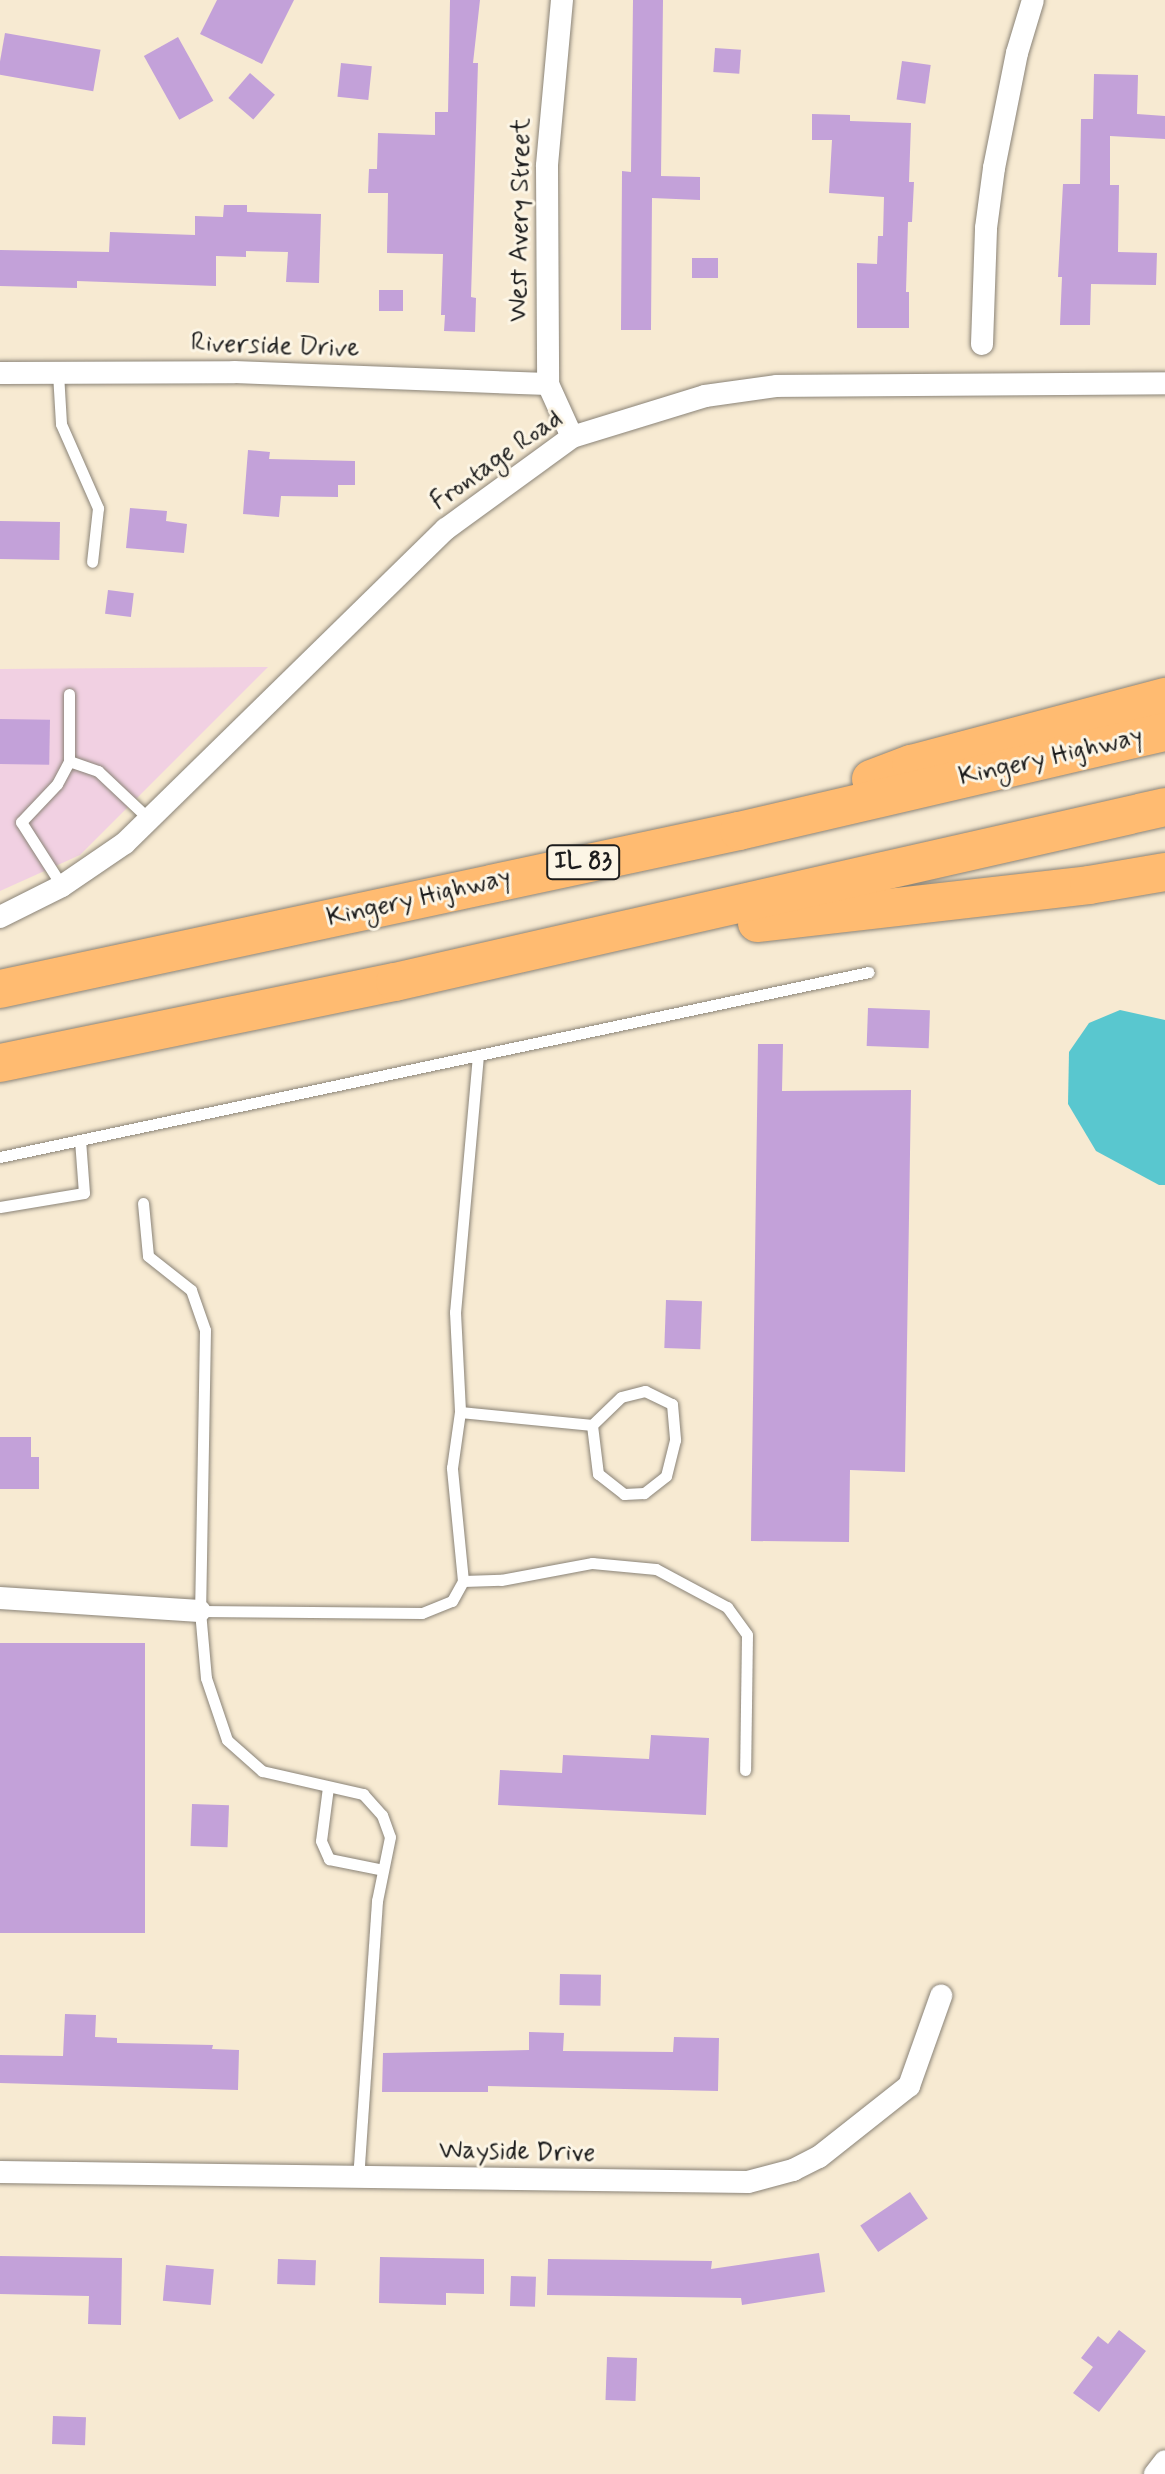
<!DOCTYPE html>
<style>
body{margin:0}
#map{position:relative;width:1165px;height:2474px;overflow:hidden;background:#f7ead2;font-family:Mynerve,sans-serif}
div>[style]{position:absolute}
.built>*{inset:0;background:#f1d0e2}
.water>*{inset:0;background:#59c7cf}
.building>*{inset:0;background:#c3a1d9;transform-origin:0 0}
.roads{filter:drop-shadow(0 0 2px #8a8377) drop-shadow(0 0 2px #8a8377)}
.service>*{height:11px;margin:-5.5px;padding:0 5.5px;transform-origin:5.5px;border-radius:5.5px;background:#fff}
.minor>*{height:22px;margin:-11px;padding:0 11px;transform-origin:11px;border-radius:11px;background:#fff}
.trunk>*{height:38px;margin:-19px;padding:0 19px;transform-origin:19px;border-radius:19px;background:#ffbb71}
span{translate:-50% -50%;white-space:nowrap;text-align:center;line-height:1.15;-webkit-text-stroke:6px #fcf5e5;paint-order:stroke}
.shield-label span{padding:2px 6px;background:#fcf5e5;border:2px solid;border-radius:6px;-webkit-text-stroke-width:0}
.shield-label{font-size:24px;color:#1c1c1c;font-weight:700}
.street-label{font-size:26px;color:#1c1c1c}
</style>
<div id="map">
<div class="built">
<i style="clip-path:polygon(268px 667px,80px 855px,0 891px,0 669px)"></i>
</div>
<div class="water">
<i style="clip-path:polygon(1120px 1010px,1165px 1020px,1165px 1185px,1159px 1185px,1096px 1151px,1068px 1104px,1069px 1052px,1089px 1023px)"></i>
</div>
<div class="building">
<i style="clip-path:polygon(217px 0,294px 0,262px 64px,200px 34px)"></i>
<i style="clip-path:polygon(450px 0,480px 0,473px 63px,478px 63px,471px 297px,476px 298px,475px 332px,444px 331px,445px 315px,441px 315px,443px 254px,387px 253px,388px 193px,368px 193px,369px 169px,377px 169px,378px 133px,435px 135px,435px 112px,448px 112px)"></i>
<i style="clip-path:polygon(633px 0,663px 0,661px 176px,700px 177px,700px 200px,652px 198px,651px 330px,621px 330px,622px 171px,631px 172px)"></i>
<i style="left:5px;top:33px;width:97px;height:42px;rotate:10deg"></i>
<i style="left:178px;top:37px;width:73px;height:39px;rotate:61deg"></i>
<i style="left:715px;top:48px;width:26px;height:24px;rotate:4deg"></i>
<i style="left:902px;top:61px;width:29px;height:39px;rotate:8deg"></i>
<i style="left:341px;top:63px;width:31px;height:34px;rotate:6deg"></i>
<i style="left:250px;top:73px;width:33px;height:33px;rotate:41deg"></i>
<i style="clip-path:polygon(1094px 74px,1138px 75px,1137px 114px,1165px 116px,1165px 139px,1110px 136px,1110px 185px,1119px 185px,1118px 252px,1157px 253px,1156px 285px,1091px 284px,1090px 325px,1060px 325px,1062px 277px,1058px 277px,1063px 184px,1080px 184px,1081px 119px,1093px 119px)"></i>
<i style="clip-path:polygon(812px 114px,850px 115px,850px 121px,911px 123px,909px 182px,914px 182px,912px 222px,908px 222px,906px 292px,909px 292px,909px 328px,857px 328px,857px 263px,877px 264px,878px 236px,883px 236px,884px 197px,829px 193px,832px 140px,812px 140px)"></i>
<i style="clip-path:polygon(224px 205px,247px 205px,247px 212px,321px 214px,319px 283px,286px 282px,288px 252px,246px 251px,246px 257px,216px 256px,216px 286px,77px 281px,77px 288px,0 286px,0 250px,109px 252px,110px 232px,195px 235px,195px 216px,223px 217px)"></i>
<i style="left:692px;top:258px;width:26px;height:20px"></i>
<i style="left:379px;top:290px;width:24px;height:21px"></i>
<i style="clip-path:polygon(248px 450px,270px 452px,269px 459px,355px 461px,355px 485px,338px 485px,338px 497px,281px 496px,279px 517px,243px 514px)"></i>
<i style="clip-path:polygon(130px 508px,167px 511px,166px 521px,187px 524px,184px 553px,126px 548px)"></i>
<i style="left:0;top:521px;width:60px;height:38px;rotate:1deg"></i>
<i style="left:108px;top:590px;width:26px;height:24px;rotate:7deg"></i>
<i style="left:0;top:719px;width:50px;height:45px;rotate:1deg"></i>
<i style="left:868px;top:1008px;width:62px;height:38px;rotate:2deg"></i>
<i style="clip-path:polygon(758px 1044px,783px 1044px,782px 1091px,911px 1090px,905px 1472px,850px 1470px,849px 1542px,751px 1541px)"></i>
<i style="left:666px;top:1300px;width:36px;height:48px;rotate:2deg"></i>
<i style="clip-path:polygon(0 1437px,31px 1437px,31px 1457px,39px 1457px,39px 1489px,0 1489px)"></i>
<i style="left:0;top:1643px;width:145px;height:290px"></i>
<i style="clip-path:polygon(651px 1735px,709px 1738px,706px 1815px,498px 1805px,500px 1770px,562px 1773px,563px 1755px,649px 1759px)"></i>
<i style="left:192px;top:1804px;width:37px;height:42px;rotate:2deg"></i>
<i style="left:560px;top:1974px;width:41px;height:31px;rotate:1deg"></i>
<i style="clip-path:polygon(65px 2014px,96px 2015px,95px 2037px,117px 2038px,117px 2043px,213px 2045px,212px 2049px,239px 2050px,238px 2090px,0 2083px,0 2055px,63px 2056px)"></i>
<i style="clip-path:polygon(529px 2032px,564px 2033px,563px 2051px,673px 2052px,674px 2037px,719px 2038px,718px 2091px,488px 2086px,488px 2092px,382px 2092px,383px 2053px,529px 2050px)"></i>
<i style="left:910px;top:2192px;width:32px;height:60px;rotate:56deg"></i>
<i style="clip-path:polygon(819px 2253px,825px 2292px,742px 2305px,741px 2298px,547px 2295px,548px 2259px,712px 2261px,711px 2269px)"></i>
<i style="clip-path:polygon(0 2256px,122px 2258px,121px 2325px,88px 2324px,89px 2296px,0 2294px)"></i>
<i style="clip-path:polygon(380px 2257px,484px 2259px,484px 2294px,446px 2293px,446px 2305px,379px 2303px)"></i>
<i style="left:278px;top:2259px;width:38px;height:25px;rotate:2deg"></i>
<i style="left:166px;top:2265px;width:48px;height:36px;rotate:5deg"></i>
<i style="left:511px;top:2276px;width:25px;height:30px;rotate:2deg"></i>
<i style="clip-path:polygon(1119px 2330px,1146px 2351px,1099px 2412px,1073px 2393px,1093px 2367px,1081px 2358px,1098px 2336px,1108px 2344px)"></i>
<i style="left:607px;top:2357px;width:30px;height:43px;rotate:2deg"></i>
<i style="left:53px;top:2416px;width:33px;height:28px;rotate:2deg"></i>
</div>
<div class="roads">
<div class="service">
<i style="left:58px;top:373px;width:51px;rotate:86.6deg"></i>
<i style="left:61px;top:424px;width:92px;rotate:66.2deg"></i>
<i style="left:98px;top:508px;width:54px;rotate:96.3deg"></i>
<i style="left:69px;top:761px;width:31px;rotate:19deg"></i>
<i style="left:98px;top:771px;width:70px;rotate:43.3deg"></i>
<i style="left:62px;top:886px;width:76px;rotate:-122.6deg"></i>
<i style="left:21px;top:822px;width:52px;rotate:-46.5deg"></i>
<i style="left:57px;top:784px;width:26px;rotate:-62deg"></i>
<i style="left:69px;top:761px;width:67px;rotate:-90deg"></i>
<i style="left:478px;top:1055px;width:258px;rotate:95.1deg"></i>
<i style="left:455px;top:1312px;width:100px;rotate:87.1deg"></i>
<i style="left:460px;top:1412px;width:133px;rotate:5.6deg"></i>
<i style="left:592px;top:1425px;width:40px;rotate:-44deg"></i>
<i style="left:621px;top:1397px;width:25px;rotate:-14deg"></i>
<i style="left:645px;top:1391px;width:30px;rotate:26deg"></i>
<i style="left:672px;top:1404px;width:36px;rotate:85deg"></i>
<i style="left:675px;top:1440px;width:37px;rotate:104deg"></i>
<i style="left:666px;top:1476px;width:28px;rotate:142deg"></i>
<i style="left:644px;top:1493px;width:20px;rotate:177deg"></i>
<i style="left:624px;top:1494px;width:33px;rotate:-142deg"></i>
<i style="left:598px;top:1474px;width:49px;rotate:-97deg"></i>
<i style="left:0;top:1157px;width:888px;rotate:-12.02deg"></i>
<i style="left:143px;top:1203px;width:53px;rotate:84.6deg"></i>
<i style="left:148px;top:1256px;width:55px;rotate:38.3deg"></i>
<i style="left:191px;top:1290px;width:42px;rotate:70.7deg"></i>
<i style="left:205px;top:1330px;width:281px;rotate:91deg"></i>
<i style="left:200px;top:1611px;width:67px;rotate:84.9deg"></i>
<i style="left:206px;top:1678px;width:65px;rotate:71.3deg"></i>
<i style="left:227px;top:1740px;width:47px;rotate:41.5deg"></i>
<i style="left:262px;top:1771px;width:104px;rotate:12.8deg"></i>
<i style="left:363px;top:1794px;width:28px;rotate:48deg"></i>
<i style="left:382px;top:1815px;width:23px;rotate:70deg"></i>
<i style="left:390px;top:1837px;width:65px;rotate:101.5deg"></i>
<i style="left:377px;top:1901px;width:277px;rotate:93.9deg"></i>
<i style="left:0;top:1207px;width:85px;rotate:-9.5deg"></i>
<i style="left:84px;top:1193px;width:53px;rotate:-94.3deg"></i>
<i style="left:463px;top:1581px;width:38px;rotate:-2deg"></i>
<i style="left:501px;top:1580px;width:93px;rotate:-10.6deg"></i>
<i style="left:592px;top:1563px;width:64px;rotate:5.4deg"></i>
<i style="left:656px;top:1569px;width:81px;rotate:28.2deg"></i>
<i style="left:727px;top:1607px;width:34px;rotate:54deg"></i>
<i style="left:747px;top:1635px;width:135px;rotate:90.8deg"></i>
<i style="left:200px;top:1611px;width:222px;rotate:0.5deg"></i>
<i style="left:422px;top:1613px;width:32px;rotate:-22deg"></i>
<i style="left:452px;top:1601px;width:23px;rotate:-61deg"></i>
<i style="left:463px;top:1581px;width:114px;rotate:-95.6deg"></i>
<i style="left:452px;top:1468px;width:57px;rotate:-81.9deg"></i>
<i style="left:328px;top:1787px;width:54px;rotate:97.4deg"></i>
<i style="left:321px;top:1841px;width:20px;rotate:66deg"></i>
<i style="left:329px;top:1859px;width:55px;rotate:11.5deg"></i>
</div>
<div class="minor">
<i style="left:562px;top:0;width:167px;rotate:95.2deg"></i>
<i style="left:547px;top:166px;width:218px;rotate:89.7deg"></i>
<i style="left:548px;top:384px;width:58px;rotate:65.6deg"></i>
<i style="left:982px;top:344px;width:116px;rotate:-88deg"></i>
<i style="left:986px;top:228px;width:61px;rotate:-82.4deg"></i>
<i style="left:994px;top:168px;width:117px;rotate:-78.7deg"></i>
<i style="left:1017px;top:53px;width:55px;rotate:-73.2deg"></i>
<i style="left:0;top:373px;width:234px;rotate:-0.2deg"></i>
<i style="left:234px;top:372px;width:314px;rotate:2.2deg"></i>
<i style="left:0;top:917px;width:69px;rotate:-26.6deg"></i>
<i style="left:62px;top:886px;width:76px;rotate:-34.3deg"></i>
<i style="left:125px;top:843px;width:449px;rotate:-44.4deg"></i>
<i style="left:446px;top:529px;width:156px;rotate:-36.1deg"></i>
<i style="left:572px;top:437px;width:139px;rotate:-17.1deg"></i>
<i style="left:705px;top:396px;width:73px;rotate:-7.9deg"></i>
<i style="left:777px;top:386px;width:388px;rotate:-0.4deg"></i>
<i style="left:0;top:1598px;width:200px;rotate:3.7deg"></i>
<i style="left:0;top:2172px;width:748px;rotate:0.77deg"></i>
<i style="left:748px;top:2182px;width:47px;rotate:-14.9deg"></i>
<i style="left:793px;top:2170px;width:29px;rotate:-27deg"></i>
<i style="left:819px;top:2157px;width:115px;rotate:-38.3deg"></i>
<i style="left:909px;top:2086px;width:96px;rotate:-70.4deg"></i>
<i style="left:1155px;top:2474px;width:16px;rotate:-52deg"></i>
</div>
<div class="trunk">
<i style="left:871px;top:779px;width:43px;rotate:-20.6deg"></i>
<i style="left:911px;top:764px;width:263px;rotate:-14.8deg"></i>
<i style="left:757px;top:923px;width:334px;rotate:-6.5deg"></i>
<i style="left:1089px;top:885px;width:77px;rotate:-9.7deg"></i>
<i style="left:0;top:989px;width:756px;rotate:-12.07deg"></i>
<i style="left:739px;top:831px;width:437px;rotate:-13.1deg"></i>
<i style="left:0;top:1063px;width:403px;rotate:-11.6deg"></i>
<i style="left:395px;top:982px;width:790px;rotate:-12.8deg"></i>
</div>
</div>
<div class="shield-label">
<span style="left:583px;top:862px">IL 83</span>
</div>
<div class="street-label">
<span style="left:521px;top:220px;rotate:-89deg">West Avery Street</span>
<span style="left:275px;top:347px;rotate:2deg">Riverside Drive</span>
<span style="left:497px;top:461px;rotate:-35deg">Frontage Road</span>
<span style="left:1051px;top:758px;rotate:-13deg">Kingery Highway</span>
<span style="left:419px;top:899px;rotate:-13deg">Kingery Highway</span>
<span style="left:517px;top:2153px;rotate:1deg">Wayside Drive</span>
</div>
</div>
